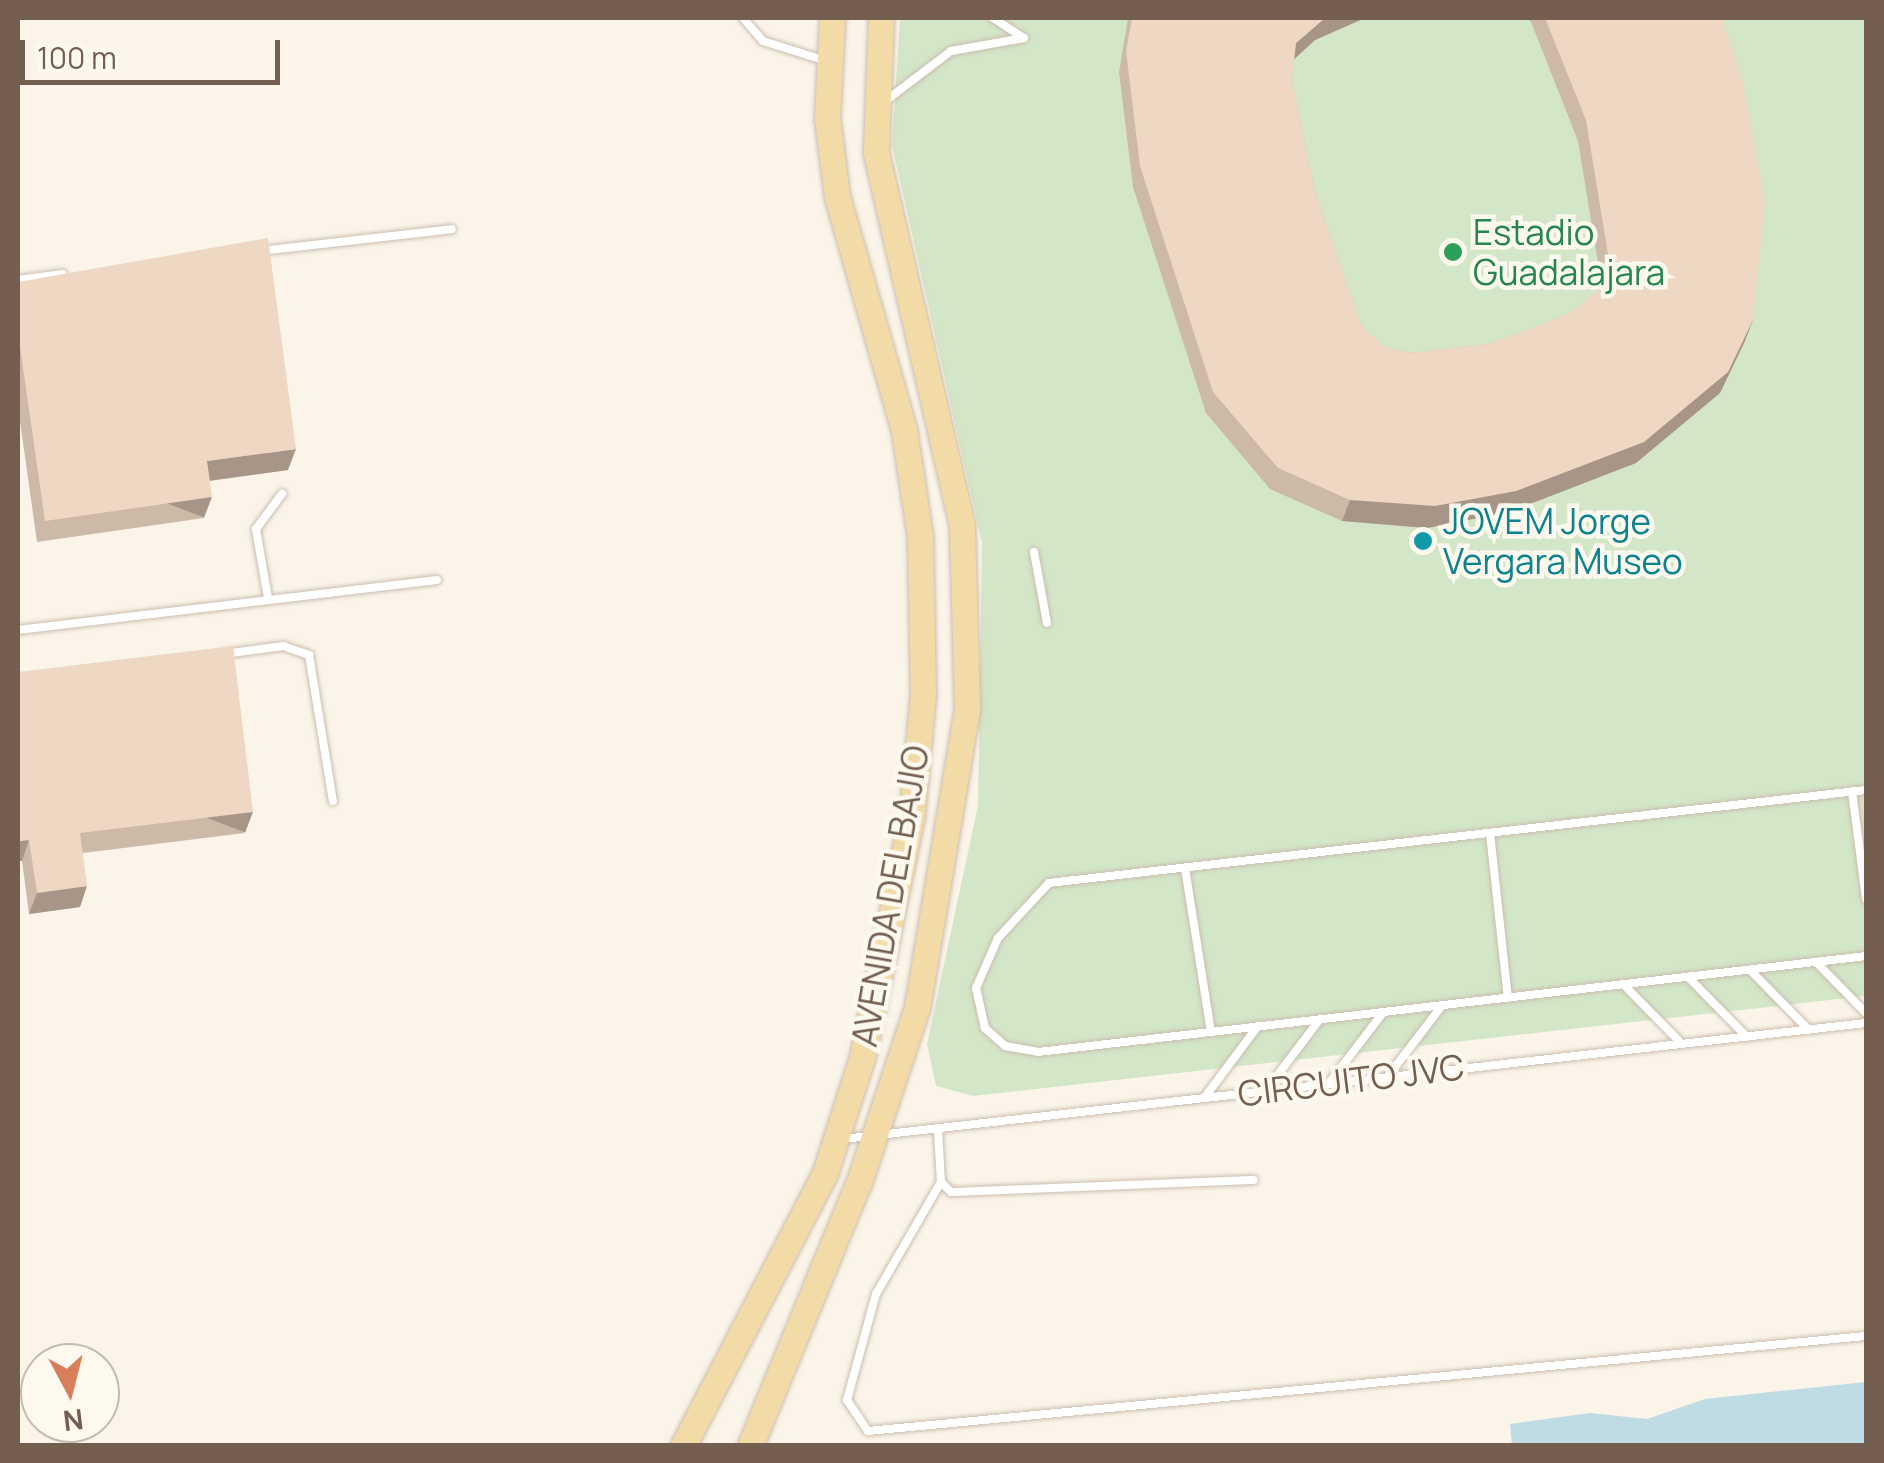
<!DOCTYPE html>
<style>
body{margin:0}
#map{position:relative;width:1884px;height:1463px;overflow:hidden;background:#fbf5e9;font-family:Manrope,sans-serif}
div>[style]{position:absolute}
.green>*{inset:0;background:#d3e7c8}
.water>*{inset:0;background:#bfdbe3}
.roads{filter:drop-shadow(0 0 2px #ccbdb0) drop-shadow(0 0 2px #ccbdb0)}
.lane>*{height:8px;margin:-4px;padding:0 4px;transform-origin:4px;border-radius:4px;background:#fff}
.primary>*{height:25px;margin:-12.5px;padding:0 12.5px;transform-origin:12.5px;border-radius:12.5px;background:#f3dba8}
.wall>*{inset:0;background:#cdb9a8}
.shaded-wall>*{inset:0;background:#a79688;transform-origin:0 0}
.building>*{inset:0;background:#eed7c3}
.dots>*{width:28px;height:28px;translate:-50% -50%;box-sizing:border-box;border:5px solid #fdf9ef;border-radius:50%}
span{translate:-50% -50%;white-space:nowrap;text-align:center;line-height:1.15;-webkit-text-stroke:9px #fdf9ef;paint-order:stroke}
.leisure-label{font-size:35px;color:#27864d}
.left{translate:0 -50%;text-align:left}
.culture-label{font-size:35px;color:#0d838f}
.street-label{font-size:35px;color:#735e4f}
.frame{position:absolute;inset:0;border:20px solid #735e4f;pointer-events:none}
.north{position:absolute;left:20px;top:1343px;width:100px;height:100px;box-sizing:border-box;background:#fdf9ef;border:2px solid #c6bbaf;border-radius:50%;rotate:173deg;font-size:28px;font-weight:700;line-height:40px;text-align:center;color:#735e4f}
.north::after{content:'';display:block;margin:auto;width:35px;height:45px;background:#d97e5a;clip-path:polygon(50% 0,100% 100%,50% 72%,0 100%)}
.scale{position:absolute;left:20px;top:40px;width:260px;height:45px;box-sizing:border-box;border:5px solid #735e4f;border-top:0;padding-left:12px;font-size:30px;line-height:35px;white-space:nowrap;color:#735e4f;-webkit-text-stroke:8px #fdf9ef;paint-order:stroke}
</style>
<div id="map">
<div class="green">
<i style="clip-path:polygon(900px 18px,1866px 18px,1866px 996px,973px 1096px,936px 1086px,927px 1044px,978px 805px,982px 543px,892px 145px)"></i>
</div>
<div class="water">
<i style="clip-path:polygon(1866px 1382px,1866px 1445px,1512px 1445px,1510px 1424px,1590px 1413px,1647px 1419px,1705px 1399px)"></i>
</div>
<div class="roads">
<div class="lane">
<i style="left:743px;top:18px;width:30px;rotate:49deg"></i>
<i style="left:763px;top:41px;width:63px;rotate:17.6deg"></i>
<i style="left:993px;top:18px;width:37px;rotate:33deg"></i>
<i style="left:884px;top:102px;width:84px;rotate:-37.3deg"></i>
<i style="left:951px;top:51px;width:74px;rotate:-10.1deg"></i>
<i style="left:260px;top:251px;width:193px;rotate:-6.5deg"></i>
<i style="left:18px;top:280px;width:45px;rotate:-7.6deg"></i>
<i style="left:1034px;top:552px;width:72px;rotate:79.6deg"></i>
<i style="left:268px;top:598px;width:70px;rotate:-99.9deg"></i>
<i style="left:256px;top:529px;width:44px;rotate:-53.4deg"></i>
<i style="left:18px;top:630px;width:422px;rotate:-6.8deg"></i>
<i style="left:224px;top:654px;width:60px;rotate:-7.7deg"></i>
<i style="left:283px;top:646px;width:28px;rotate:19deg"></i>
<i style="left:309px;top:655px;width:148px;rotate:80.7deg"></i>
<i style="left:1866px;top:790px;width:822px;rotate:173.51deg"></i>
<i style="left:1049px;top:883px;width:75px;rotate:132.8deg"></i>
<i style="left:998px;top:938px;width:55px;rotate:113.7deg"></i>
<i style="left:976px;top:988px;width:41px;rotate:77.3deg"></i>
<i style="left:985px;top:1028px;width:27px;rotate:42deg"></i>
<i style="left:1005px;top:1046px;width:34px;rotate:10deg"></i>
<i style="left:1038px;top:1052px;width:834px;rotate:-6.61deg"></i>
<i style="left:1852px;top:791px;width:109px;rotate:82.6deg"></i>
<i style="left:1490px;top:833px;width:166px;rotate:83.8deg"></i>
<i style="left:1185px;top:868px;width:166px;rotate:81deg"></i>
<i style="left:1816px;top:962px;width:71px;rotate:45.6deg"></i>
<i style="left:1750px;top:970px;width:84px;rotate:45.5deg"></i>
<i style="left:1688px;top:977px;width:84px;rotate:45.5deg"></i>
<i style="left:1623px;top:984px;width:84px;rotate:45.5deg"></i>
<i style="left:1389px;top:1075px;width:86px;rotate:-52.6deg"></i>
<i style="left:1330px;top:1082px;width:86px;rotate:-52.6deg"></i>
<i style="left:1267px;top:1089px;width:88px;rotate:-52.9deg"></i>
<i style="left:1205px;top:1097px;width:89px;rotate:-53.3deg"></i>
<i style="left:938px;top:1130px;width:52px;rotate:86.7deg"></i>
<i style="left:941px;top:1182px;width:14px;rotate:45deg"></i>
<i style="left:951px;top:1192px;width:303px;rotate:-2.3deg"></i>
<i style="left:843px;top:1139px;width:1030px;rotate:-6.47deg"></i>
<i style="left:941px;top:1182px;width:129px;rotate:120.1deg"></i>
<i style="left:876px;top:1294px;width:110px;rotate:105.3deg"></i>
<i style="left:847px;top:1400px;width:37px;rotate:56deg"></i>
<i style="left:868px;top:1431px;width:1003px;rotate:-5.44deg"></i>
</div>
<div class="primary">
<i style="left:683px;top:1446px;width:308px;rotate:-62.5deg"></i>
<i style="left:825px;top:1173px;width:121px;rotate:-72.2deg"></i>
<i style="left:862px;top:1058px;width:249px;rotate:-78.4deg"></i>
<i style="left:912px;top:814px;width:121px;rotate:-84.8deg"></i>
<i style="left:923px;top:694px;width:157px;rotate:-91.1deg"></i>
<i style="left:920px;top:537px;width:108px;rotate:-98.5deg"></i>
<i style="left:904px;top:430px;width:242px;rotate:-106deg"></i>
<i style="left:837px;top:197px;width:80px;rotate:-97.2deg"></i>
<i style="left:827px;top:118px;width:100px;rotate:-87.1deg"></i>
<i style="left:750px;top:1446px;width:286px;rotate:-67.6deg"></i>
<i style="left:859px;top:1182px;width:183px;rotate:-71.6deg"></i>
<i style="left:917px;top:1008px;width:304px;rotate:-80.5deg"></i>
<i style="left:967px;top:708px;width:183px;rotate:-91.6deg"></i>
<i style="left:962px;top:525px;width:383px;rotate:-103deg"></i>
<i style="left:876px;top:152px;width:134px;rotate:-87.9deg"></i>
</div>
</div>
<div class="wall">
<i style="clip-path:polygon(1128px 18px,1365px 18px,1315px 40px,1294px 59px,1292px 80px,1314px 188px,1361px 325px,1383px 346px,1410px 353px,1489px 344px,1568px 314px,1597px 292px,1600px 275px,1578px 141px,1531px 22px,1527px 18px,1722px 18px,1745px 341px,1720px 393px,1636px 463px,1509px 512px,1427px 528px,1342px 521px,1270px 489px,1206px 413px,1133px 187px,1119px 72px)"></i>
<i style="clip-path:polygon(18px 282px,288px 470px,210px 481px,204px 518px,37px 542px,18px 407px)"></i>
<i style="clip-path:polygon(18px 672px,245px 833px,83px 853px,80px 907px,29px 914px,22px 861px)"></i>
</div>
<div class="shaded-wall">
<i style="clip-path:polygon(1325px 18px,1365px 18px,1315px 40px,1289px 64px,1296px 43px)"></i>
<i style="clip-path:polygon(1753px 320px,1745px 341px,1720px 393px,1636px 463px,1509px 512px,1427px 528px,1342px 521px,1350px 500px)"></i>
<i style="clip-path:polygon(296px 449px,288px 470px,199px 482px,207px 461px)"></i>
<i style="left:212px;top:497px;width:22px;height:169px;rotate:111deg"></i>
<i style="left:253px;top:812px;width:22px;height:174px;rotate:111deg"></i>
<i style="clip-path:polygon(29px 840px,22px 861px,18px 861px,18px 841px)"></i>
<i style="clip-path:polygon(87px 886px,80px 907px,29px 914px,37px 893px)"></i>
</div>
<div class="building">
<i style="clip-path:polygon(1132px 18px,1325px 18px,1296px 43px,1292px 80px,1314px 188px,1361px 325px,1383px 346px,1410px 353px,1489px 344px,1568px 314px,1601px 288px,1608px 254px,1586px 120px,1545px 18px,1722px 18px,1742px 77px,1765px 202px,1753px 320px,1728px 372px,1644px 442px,1516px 491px,1435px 506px,1350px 500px,1278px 468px,1213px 392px,1140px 166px,1126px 51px)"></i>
<i style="clip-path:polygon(268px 238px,296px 449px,207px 461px,212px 497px,45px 521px,18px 333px,18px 282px)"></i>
<i style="clip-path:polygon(233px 646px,253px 812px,80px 833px,87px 886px,37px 893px,29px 840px,18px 841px,18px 672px)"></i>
</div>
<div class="dots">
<i style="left:1453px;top:252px;background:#2e9e5b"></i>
<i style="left:1423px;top:541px;background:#0f9aa8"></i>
</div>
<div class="leisure-label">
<span class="left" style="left:1473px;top:252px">Estadio<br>Guadalajara</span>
</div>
<div class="culture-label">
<span class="left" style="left:1443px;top:541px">JOVEM Jorge<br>Vergara Museo</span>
</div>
<div class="street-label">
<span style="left:890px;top:896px;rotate:-80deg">AVENIDA DEL BAJIO</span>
<span style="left:1351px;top:1080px;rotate:-7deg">CIRCUITO JVC</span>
</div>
<div class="frame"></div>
<div class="north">N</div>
<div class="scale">100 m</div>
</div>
